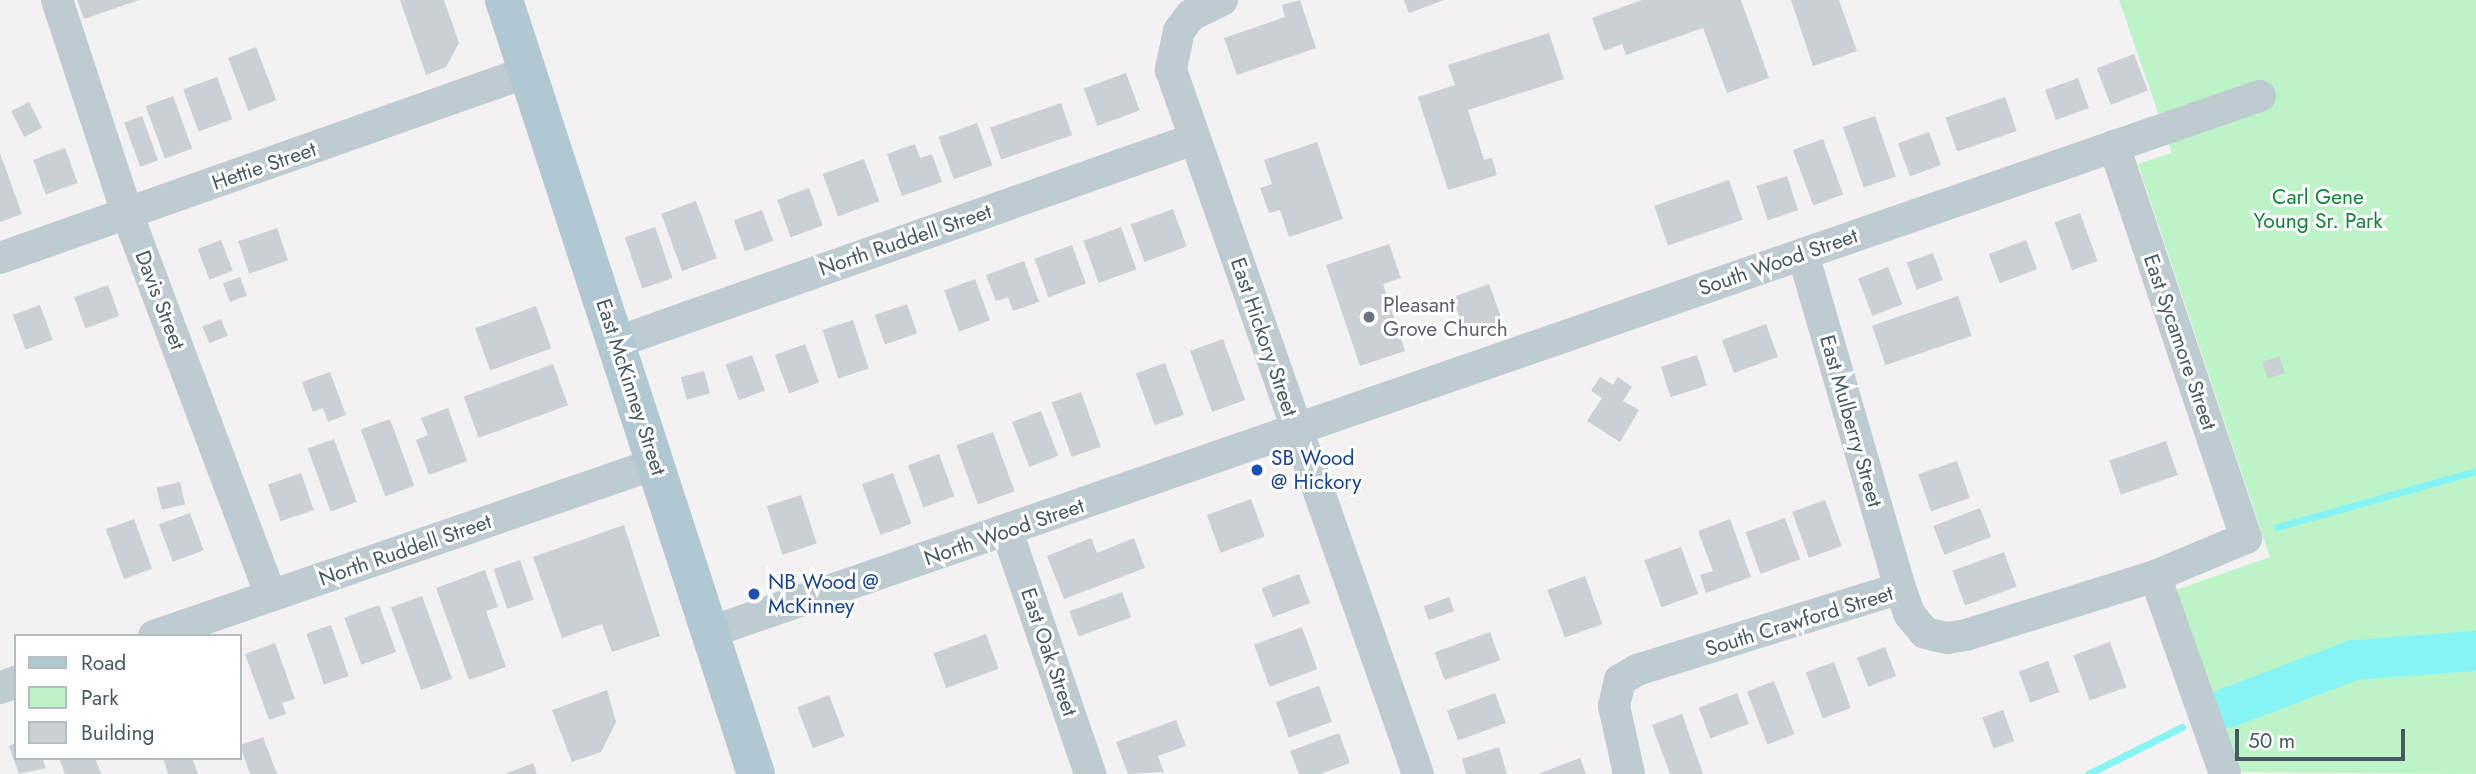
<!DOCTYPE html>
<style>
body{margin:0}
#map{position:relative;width:2476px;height:774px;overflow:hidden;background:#f4f1f2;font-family:Jost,sans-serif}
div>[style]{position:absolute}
.green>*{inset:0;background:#bdf4c7}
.stream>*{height:7px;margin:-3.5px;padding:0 3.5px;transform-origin:3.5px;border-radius:3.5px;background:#86f4f5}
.river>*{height:40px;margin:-20px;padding:0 20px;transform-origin:20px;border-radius:20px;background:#86f4f5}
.building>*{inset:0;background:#cbd0d4;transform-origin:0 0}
.minor>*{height:32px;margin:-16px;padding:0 16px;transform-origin:16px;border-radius:16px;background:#beccd2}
.major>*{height:38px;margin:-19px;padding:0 19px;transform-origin:19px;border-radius:19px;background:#afc8d2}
.dots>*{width:19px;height:19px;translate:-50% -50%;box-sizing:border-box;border:4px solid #fff;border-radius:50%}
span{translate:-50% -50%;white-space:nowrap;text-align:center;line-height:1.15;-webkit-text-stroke:6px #fff;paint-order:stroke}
.street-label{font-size:21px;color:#475a61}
.park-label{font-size:21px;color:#0e8632}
.worship-label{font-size:21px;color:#5b616d}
.left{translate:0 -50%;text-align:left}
.transit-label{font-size:21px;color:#164399}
.legend{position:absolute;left:14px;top:634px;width:228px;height:126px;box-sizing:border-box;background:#fff;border:2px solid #b5bdc0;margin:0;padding:9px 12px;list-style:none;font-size:21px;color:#475a61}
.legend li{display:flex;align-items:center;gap:14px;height:35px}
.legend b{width:35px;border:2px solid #b5bdc0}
.scale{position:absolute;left:2235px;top:729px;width:170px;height:32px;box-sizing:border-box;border:4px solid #475a61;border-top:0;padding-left:9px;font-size:21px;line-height:24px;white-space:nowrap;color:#475a61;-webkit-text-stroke:5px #fff;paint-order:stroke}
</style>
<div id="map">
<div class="green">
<i style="clip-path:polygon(2119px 0,2476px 0,2476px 774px,2239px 772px,2176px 590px,2270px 557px,2138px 164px,2172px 153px)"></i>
</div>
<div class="stream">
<i style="left:2277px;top:527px;width:207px;rotate:-15.7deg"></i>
<i style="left:2088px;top:774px;width:105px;rotate:-26.6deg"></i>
</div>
<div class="river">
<i style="left:2227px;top:708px;width:136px;rotate:-20.7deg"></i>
<i style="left:2354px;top:660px;width:122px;rotate:-4.2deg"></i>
</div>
<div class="building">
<i style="clip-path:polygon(77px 0,139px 0,84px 19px)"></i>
<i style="clip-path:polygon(400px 0,444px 0,459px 43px,446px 67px,426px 75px)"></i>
<i style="clip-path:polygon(1300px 0,1316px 48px,1237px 75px,1224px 38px,1285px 17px,1282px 5px)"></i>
<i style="clip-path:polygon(1404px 0,1444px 0,1409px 13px)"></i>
<i style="clip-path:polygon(1642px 0,1741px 0,1769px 78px,1727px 93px,1703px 28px,1626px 55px,1622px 44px,1604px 51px,1592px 18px)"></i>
<i style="clip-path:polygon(1791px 0,1839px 0,1857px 51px,1813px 66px)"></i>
<i style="clip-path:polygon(1549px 33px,1564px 79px,1468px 110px,1484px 160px,1492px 158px,1497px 175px,1448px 190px,1418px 97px,1455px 85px,1448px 65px)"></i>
<i style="left:256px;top:47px;width:57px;height:30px;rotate:69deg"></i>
<i style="left:2134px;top:54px;width:39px;height:40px;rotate:69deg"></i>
<i style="left:1126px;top:73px;width:40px;height:45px;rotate:70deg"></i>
<i style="left:217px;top:77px;width:45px;height:36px;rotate:70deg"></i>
<i style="left:2078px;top:78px;width:32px;height:35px;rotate:70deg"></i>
<i style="left:173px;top:96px;width:56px;height:29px;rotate:70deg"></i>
<i style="left:2005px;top:97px;width:36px;height:63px;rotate:71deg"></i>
<i style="left:29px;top:102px;width:29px;height:20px;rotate:63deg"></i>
<i style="left:1061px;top:103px;width:34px;height:75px;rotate:71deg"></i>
<i style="left:142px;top:116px;width:47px;height:19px;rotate:70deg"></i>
<i style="left:1875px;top:116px;width:64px;height:34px;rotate:71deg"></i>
<i style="left:977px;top:123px;width:45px;height:41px;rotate:70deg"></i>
<i style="left:1929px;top:132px;width:35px;height:33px;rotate:70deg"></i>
<i style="left:1823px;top:139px;width:59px;height:32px;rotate:70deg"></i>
<i style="clip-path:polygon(1317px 142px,1343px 219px,1289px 237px,1280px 210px,1269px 213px,1260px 188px,1272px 184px,1264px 160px)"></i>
<i style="clip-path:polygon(915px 144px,920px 158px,932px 154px,942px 182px,902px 196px,887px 154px)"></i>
<i style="left:65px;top:148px;width:37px;height:34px;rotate:70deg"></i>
<i style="clip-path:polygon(0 153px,22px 214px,0 222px)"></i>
<i style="left:864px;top:159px;width:45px;height:44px;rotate:70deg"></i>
<i style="left:1787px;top:176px;width:36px;height:32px;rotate:72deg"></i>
<i style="left:1729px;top:180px;width:42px;height:79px;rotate:71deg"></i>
<i style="left:809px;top:188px;width:40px;height:34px;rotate:70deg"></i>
<i style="left:696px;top:201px;width:61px;height:37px;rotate:70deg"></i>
<i style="left:1173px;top:209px;width:40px;height:45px;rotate:70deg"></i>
<i style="left:762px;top:210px;width:33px;height:30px;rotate:70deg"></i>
<i style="left:2080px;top:213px;width:51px;height:27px;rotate:70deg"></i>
<i style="left:655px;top:227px;width:54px;height:32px;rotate:71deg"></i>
<i style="left:1121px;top:227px;width:45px;height:40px;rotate:70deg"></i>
<i style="left:277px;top:228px;width:34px;height:41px;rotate:71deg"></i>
<i style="left:221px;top:240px;width:33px;height:25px;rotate:69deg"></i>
<i style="left:2026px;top:240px;width:31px;height:40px;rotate:69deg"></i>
<i style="clip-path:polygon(1389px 244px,1401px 278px,1383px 284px,1405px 351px,1360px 366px,1326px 265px)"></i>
<i style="left:1072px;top:245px;width:41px;height:40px;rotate:70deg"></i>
<i style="left:1933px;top:253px;width:29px;height:28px;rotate:70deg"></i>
<i style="clip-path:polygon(1024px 261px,1039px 302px,1013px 311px,1008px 297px,996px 301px,986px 275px)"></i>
<i style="left:1888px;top:267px;width:40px;height:32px;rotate:69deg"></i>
<i style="left:240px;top:277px;width:20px;height:18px;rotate:70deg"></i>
<i style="left:975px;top:279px;width:44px;height:33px;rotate:70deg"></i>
<i style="left:1489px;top:284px;width:41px;height:39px;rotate:70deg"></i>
<i style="left:108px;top:285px;width:33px;height:36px;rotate:70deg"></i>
<i style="left:1958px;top:296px;width:42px;height:91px;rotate:71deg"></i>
<i style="left:907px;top:304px;width:31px;height:34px;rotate:71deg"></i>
<i style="left:40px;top:305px;width:37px;height:29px;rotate:70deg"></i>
<i style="left:536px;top:306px;width:45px;height:65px;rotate:70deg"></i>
<i style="left:221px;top:319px;width:18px;height:20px;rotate:68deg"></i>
<i style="left:853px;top:320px;width:51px;height:32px;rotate:72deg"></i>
<i style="left:1766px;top:324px;width:35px;height:47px;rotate:70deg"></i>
<i style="left:1223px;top:339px;width:65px;height:35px;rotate:70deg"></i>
<i style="left:805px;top:344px;width:41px;height:32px;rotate:70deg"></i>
<i style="left:752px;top:355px;width:38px;height:28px;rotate:70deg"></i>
<i style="left:1697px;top:355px;width:32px;height:38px;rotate:72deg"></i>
<i style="left:2279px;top:356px;width:18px;height:18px;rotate:71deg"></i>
<i style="left:1165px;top:363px;width:55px;height:31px;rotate:70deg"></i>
<i style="left:553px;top:364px;width:44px;height:95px;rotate:70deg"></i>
<i style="left:704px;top:371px;width:23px;height:24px;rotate:75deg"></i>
<i style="clip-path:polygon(330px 372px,346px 415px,328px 422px,323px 408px,313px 412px,302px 382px)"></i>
<i style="clip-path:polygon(1600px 377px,1613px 385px,1618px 377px,1632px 387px,1623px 401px,1639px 410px,1620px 442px,1587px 421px,1602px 398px,1591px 391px)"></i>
<i style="left:1081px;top:392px;width:58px;height:31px;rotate:70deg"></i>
<i style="clip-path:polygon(448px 408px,467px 461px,429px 475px,416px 440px,428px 435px,421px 418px)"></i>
<i style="left:1041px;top:411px;width:48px;height:31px;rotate:69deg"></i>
<i style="left:390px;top:419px;width:71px;height:31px;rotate:70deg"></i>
<i style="left:993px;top:432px;width:63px;height:39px;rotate:70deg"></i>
<i style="left:334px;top:439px;width:67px;height:28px;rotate:70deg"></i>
<i style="left:2166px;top:441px;width:36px;height:60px;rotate:71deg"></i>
<i style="left:939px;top:454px;width:45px;height:33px;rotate:70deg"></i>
<i style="left:1957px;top:461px;width:39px;height:41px;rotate:71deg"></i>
<i style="left:301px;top:473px;width:39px;height:35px;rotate:71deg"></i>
<i style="left:893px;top:473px;width:54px;height:33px;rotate:70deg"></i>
<i style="left:180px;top:482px;width:23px;height:24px;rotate:77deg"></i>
<i style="left:801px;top:495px;width:51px;height:36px;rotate:72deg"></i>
<i style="left:1251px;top:499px;width:40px;height:47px;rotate:70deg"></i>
<i style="left:1825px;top:500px;width:49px;height:35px;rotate:70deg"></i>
<i style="left:1980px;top:508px;width:31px;height:50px;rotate:69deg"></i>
<i style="left:190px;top:513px;width:40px;height:33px;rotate:70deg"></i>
<i style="left:1785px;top:518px;width:44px;height:42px;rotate:70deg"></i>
<i style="left:134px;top:519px;width:53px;height:30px;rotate:70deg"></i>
<i style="clip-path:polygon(1730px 519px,1751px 577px,1706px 593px,1700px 575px,1713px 571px,1698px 531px)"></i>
<i style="clip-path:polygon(624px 525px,660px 636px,612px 652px,602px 624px,562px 638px,533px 557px)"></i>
<i style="clip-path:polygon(1091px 538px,1097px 553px,1134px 538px,1145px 568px,1064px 599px,1047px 556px)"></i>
<i style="left:1681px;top:547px;width:50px;height:39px;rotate:70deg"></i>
<i style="left:2004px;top:552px;width:37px;height:55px;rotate:70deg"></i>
<i style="left:520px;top:560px;width:42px;height:28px;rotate:71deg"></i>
<i style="clip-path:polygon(485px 570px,498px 607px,486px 611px,506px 667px,469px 680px,436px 588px)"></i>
<i style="left:1299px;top:574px;width:31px;height:40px;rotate:69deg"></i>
<i style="left:1585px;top:576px;width:51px;height:40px;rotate:70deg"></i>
<i style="left:1122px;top:592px;width:27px;height:56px;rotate:70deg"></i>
<i style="left:422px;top:596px;width:88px;height:33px;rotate:70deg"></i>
<i style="left:1449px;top:597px;width:15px;height:27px;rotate:70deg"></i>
<i style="left:379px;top:605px;width:50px;height:37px;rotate:70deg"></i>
<i style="left:331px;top:625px;width:54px;height:26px;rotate:71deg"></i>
<i style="left:1302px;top:627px;width:45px;height:51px;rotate:70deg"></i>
<i style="left:1490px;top:632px;width:30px;height:59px;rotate:70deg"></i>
<i style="left:986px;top:634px;width:37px;height:56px;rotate:70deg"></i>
<i style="left:2110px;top:642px;width:48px;height:39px;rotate:70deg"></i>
<i style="clip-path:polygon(275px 643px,295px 699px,282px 703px,286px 714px,269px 720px,245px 654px)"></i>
<i style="left:1885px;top:647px;width:31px;height:30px;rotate:69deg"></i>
<i style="left:2048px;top:661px;width:33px;height:31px;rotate:70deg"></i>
<i style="left:1834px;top:662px;width:49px;height:30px;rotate:70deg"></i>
<i style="left:1774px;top:681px;width:57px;height:29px;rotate:69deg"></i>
<i style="left:1319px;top:686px;width:38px;height:46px;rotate:70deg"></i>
<i style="clip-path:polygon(607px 690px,616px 722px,601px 752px,572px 762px,552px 710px)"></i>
<i style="left:1495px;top:693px;width:32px;height:51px;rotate:70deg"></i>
<i style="left:1737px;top:693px;width:33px;height:41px;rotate:69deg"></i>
<i style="left:829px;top:695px;width:44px;height:34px;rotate:69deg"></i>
<i style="left:2003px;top:710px;width:33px;height:22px;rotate:70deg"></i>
<i style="clip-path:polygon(1682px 714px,1703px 774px,1670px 774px,1652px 725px)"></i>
<i style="clip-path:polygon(1176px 720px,1186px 746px,1158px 756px,1164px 772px,1128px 774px,1116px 742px)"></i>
<i style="clip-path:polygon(1339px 733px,1350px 763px,1320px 774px,1299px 774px,1290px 751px)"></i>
<i style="clip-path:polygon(263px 737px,277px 774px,250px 774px,240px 745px)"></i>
<i style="clip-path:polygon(16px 743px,16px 758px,42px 758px,46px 768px,19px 774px,9px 746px)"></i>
<i style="clip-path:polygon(1499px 747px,1507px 774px,1466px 774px,1462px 759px)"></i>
<i style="clip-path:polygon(59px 758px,95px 758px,101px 774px,65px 774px)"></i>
<i style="clip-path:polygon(163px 758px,192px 758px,198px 774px,168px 774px)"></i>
<i style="clip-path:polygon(1580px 758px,1586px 774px,1538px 774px)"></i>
<i style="clip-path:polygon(533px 763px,537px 774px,505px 774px)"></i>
</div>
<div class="minor">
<i style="left:57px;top:0;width:224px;rotate:71.8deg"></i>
<i style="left:127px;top:213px;width:409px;rotate:69.4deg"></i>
<i style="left:1222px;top:0;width:34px;rotate:154deg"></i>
<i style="left:1191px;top:15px;width:20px;rotate:127deg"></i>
<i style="left:1179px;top:31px;width:40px;rotate:102deg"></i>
<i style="left:1171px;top:70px;width:746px;rotate:70.67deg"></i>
<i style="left:1803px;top:254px;width:348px;rotate:73.8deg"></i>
<i style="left:1900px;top:588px;width:29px;rotate:70deg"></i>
<i style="left:1910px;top:615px;width:23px;rotate:50deg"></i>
<i style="left:1925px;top:633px;width:23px;rotate:13deg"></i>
<i style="left:1947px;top:638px;width:19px;rotate:-9deg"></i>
<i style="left:1966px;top:635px;width:198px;rotate:-17.3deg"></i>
<i style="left:2155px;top:576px;width:99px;rotate:-22.7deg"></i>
<i style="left:2246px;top:538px;width:414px;rotate:-108.6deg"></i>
<i style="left:0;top:258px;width:559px;rotate:-19.44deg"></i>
<i style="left:617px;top:342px;width:612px;rotate:-19.38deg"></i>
<i style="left:1007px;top:531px;width:257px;rotate:71.1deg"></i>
<i style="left:2155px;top:576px;width:210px;rotate:70.5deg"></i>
<i style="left:710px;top:632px;width:1640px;rotate:-19.08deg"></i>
<i style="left:154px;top:636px;width:530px;rotate:-18.95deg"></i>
<i style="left:0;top:688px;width:17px;rotate:-21deg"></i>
<i style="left:1629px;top:774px;width:70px;rotate:-102.4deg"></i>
<i style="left:1614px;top:706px;width:27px;rotate:-77deg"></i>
<i style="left:1620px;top:680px;width:20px;rotate:-30deg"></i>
<i style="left:1637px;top:670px;width:275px;rotate:-17.3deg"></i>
</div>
<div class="major">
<i style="left:504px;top:0;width:814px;rotate:71.97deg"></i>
</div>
<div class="dots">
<i style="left:1369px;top:317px;background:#6b7280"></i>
<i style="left:1257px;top:470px;background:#1a4fb4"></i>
<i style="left:754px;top:594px;background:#1a4fb4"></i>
</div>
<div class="street-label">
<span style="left:264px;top:166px;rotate:-19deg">Hettie Street</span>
<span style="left:905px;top:240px;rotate:-19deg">North Ruddell Street</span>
<span style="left:1778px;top:262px;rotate:-19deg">South Wood Street</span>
<span style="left:160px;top:300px;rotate:69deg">Davis Street</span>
<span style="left:1264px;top:337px;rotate:71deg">East Hickory Street</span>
<span style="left:2180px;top:342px;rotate:71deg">East Sycamore Street</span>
<span style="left:631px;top:387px;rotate:72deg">East McKinney Street</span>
<span style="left:1851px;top:421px;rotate:74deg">East Mulberry Street</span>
<span style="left:1004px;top:532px;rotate:-19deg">North Wood Street</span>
<span style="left:405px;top:550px;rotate:-19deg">North Ruddell Street</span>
<span style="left:1799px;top:621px;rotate:-17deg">South Crawford Street</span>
<span style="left:1049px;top:652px;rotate:71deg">East Oak Street</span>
</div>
<div class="park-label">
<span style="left:2318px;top:209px">Carl Gene<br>Young Sr. Park</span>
</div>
<div class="worship-label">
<span class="left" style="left:1383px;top:317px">Pleasant<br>Grove Church</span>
</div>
<div class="transit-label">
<span class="left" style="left:1271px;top:470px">SB Wood<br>@ Hickory</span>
<span class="left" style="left:768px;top:594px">NB Wood @<br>McKinney</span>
</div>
<ul class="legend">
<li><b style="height:9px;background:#afc8d2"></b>Road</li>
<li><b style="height:19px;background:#bdf4c7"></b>Park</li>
<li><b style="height:19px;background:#cbd0d4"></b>Building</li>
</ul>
<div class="scale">50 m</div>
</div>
